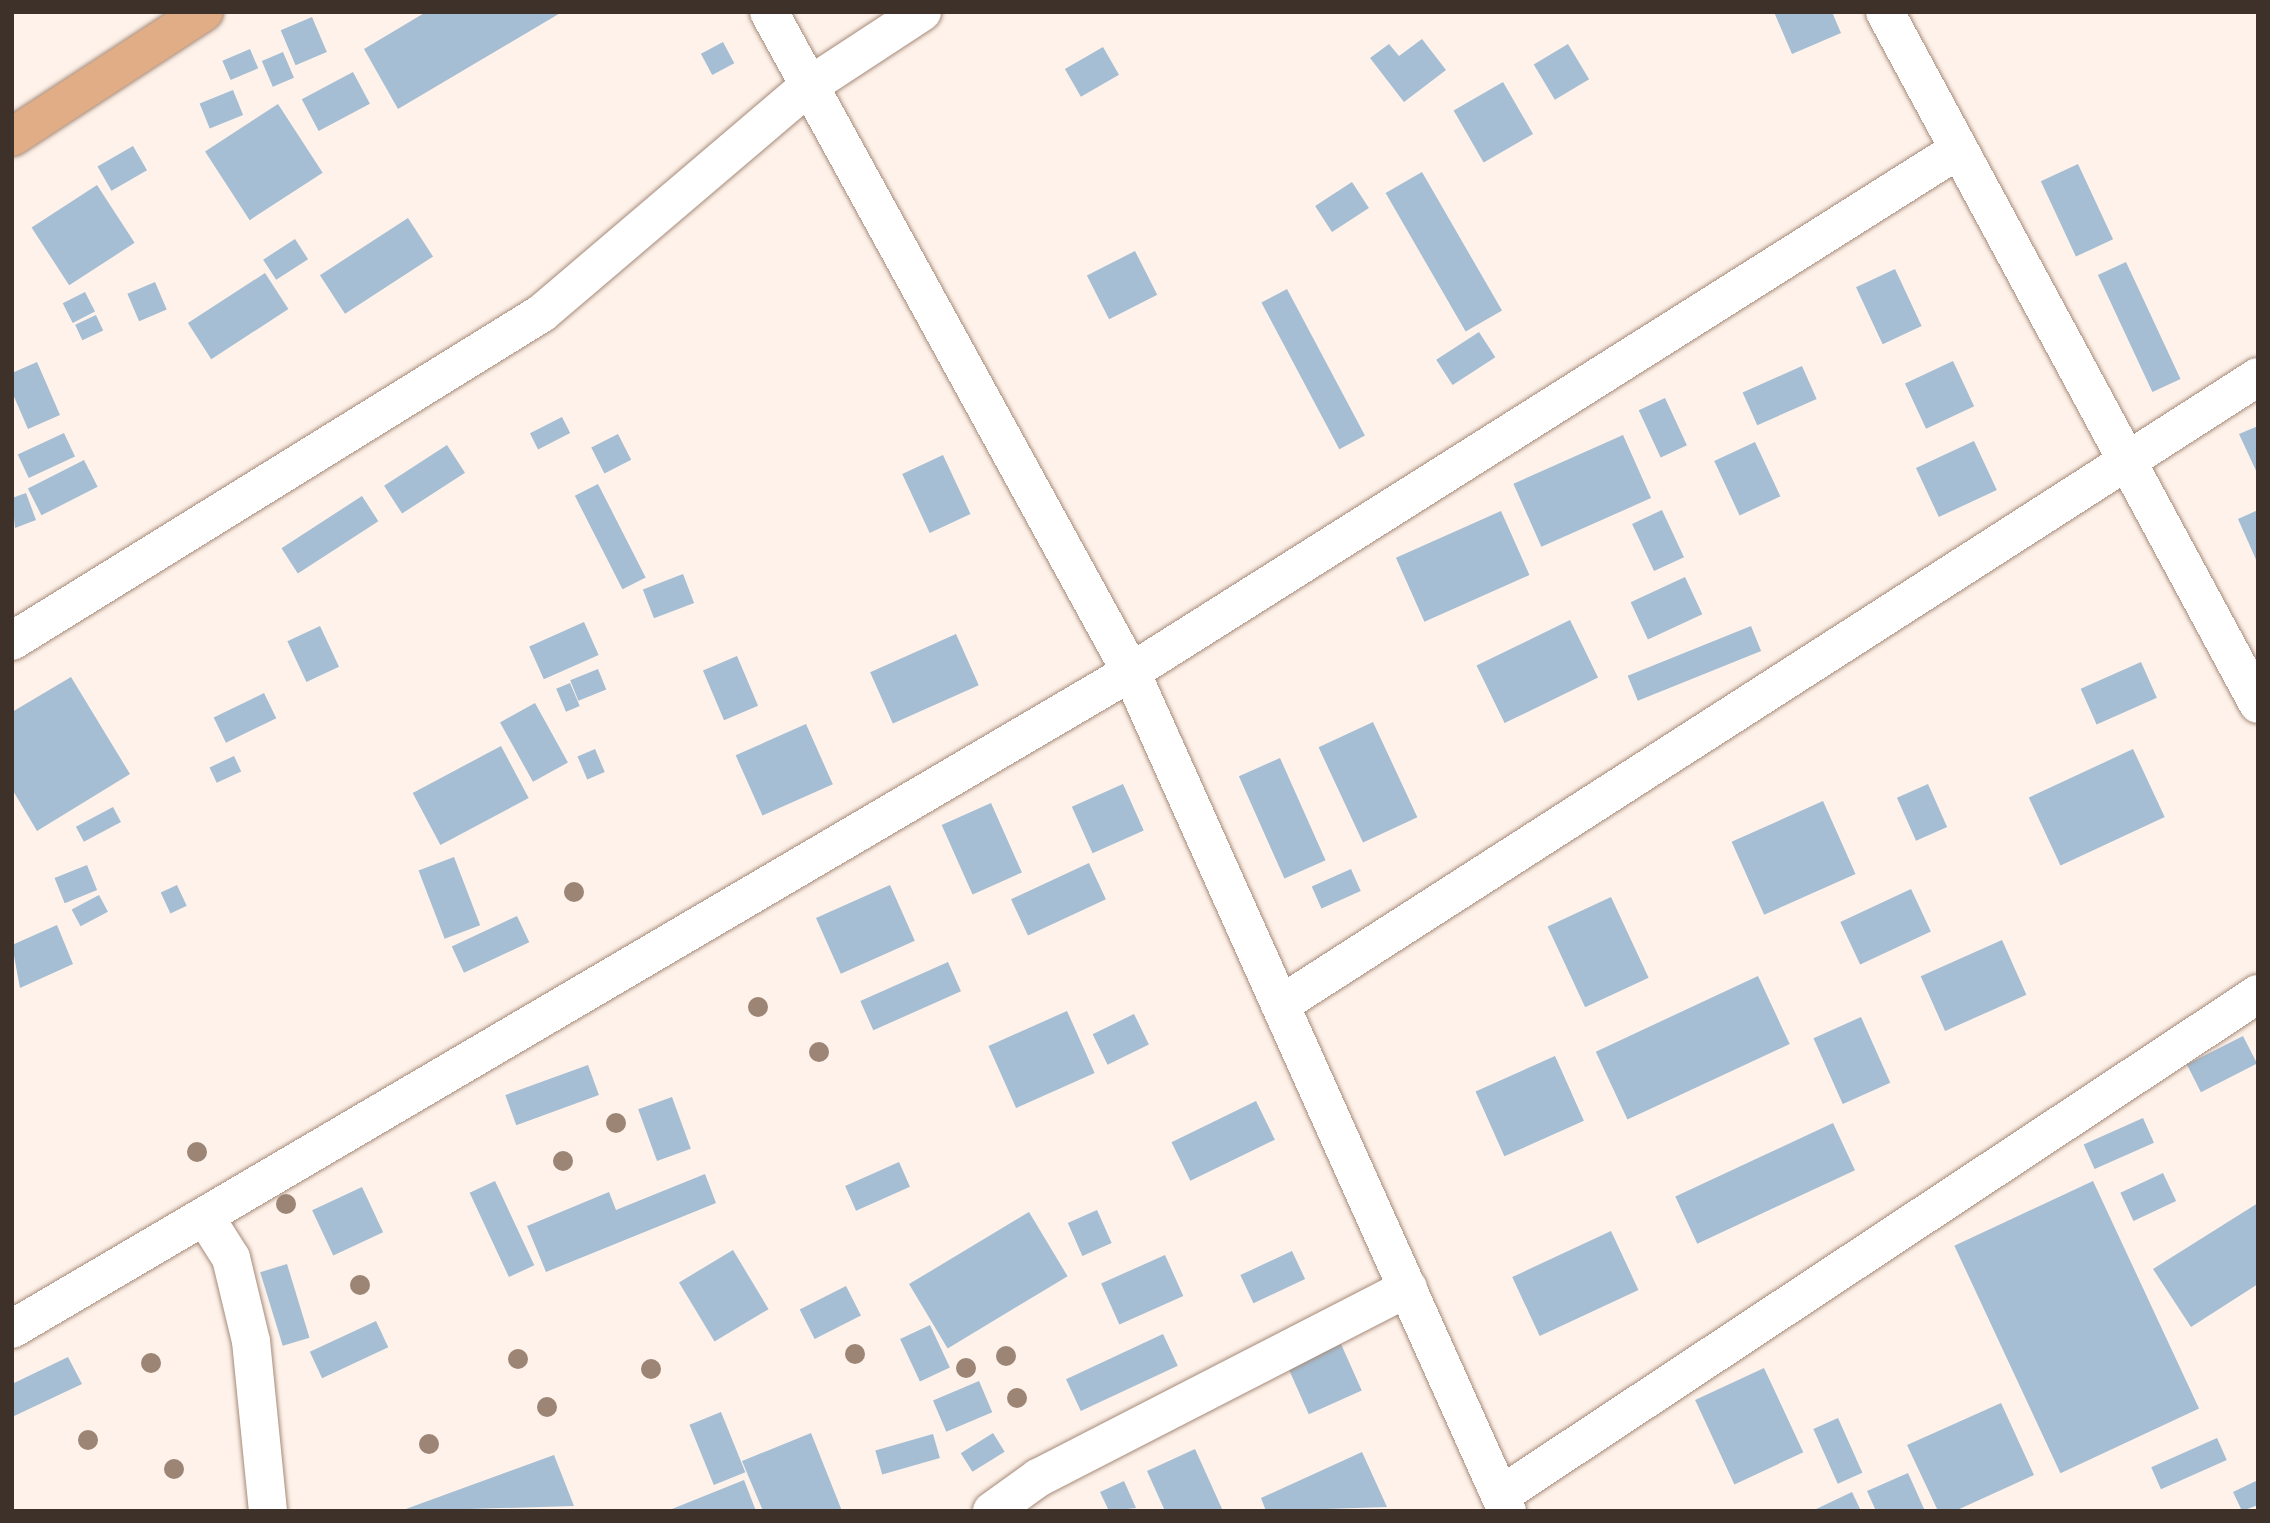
<!DOCTYPE html>
<style>
body{margin:0}
#map{position:relative;width:2270px;height:1523px;overflow:hidden;background:#fef2ea;font-family:"DM Sans",sans-serif}
div>[style]{position:absolute}
.building>*{inset:0;background:#a5bed4;transform-origin:0 0}
.roads{filter:drop-shadow(0 0 2px #a58a79) drop-shadow(0 0 2px #a58a79)}
.minor>*{height:38px;margin:-19px;padding:0 19px;transform-origin:19px;border-radius:19px;background:#fff}
.major>*{height:38px;margin:-19px;padding:0 19px;transform-origin:19px;border-radius:19px;background:#e1ad86}
.trees>*{width:20px;height:20px;margin:-10px;border-radius:50%;background:#9c8575}
span{translate:-50% -50%;white-space:nowrap;text-align:center;line-height:1.15;-webkit-text-stroke:6px #fff;paint-order:stroke}
.frame{position:absolute;inset:0;border:14px solid #3d312a;pointer-events:none}
</style>
<div id="map">
<div class="building">
<i style="clip-path:polygon(426px 12px,562px 12px,398px 109px,364px 49px)"></i>
<i style="clip-path:polygon(1774px 12px,1832px 12px,1841px 33px,1792px 54px)"></i>
<i style="left:312px;top:17px;width:38px;height:34px;rotate:67deg"></i>
<i style="clip-path:polygon(1422px 39px,1446px 70px,1404px 102px,1370px 58px,1389px 44px,1399px 56px)"></i>
<i style="left:723px;top:42px;width:24px;height:25px;rotate:62deg"></i>
<i style="left:1568px;top:44px;width:41px;height:40px;rotate:59deg"></i>
<i style="left:1103px;top:47px;width:32px;height:44px;rotate:60deg"></i>
<i style="left:250px;top:49px;width:21px;height:30px;rotate:67deg"></i>
<i style="left:283px;top:52px;width:28px;height:23px;rotate:67deg"></i>
<i style="left:353px;top:72px;width:36px;height:58px;rotate:62deg"></i>
<i style="left:1503px;top:82px;width:60px;height:57px;rotate:60deg"></i>
<i style="left:233px;top:90px;width:27px;height:36px;rotate:68deg"></i>
<i style="left:278px;top:104px;width:82px;height:87px;rotate:57deg"></i>
<i style="left:133px;top:146px;width:28px;height:41px;rotate:60deg"></i>
<i style="left:2078px;top:164px;width:83px;height:41px;rotate:65deg"></i>
<i style="left:1422px;top:172px;width:160px;height:42px;rotate:60deg"></i>
<i style="left:1352px;top:182px;width:31px;height:44px;rotate:57deg"></i>
<i style="left:97px;top:185px;width:69px;height:78px;rotate:57deg"></i>
<i style="left:408px;top:218px;width:46px;height:105px;rotate:57deg"></i>
<i style="left:295px;top:239px;width:24px;height:38px;rotate:57deg"></i>
<i style="left:1135px;top:251px;width:49px;height:54px;rotate:63deg"></i>
<i style="left:2126px;top:262px;width:129px;height:31px;rotate:65deg"></i>
<i style="left:1895px;top:269px;width:63px;height:43px;rotate:65deg"></i>
<i style="left:265px;top:273px;width:43px;height:92px;rotate:57deg"></i>
<i style="left:155px;top:282px;width:30px;height:30px;rotate:67deg"></i>
<i style="left:1287px;top:289px;width:166px;height:29px;rotate:62deg"></i>
<i style="left:85px;top:292px;width:22px;height:25px;rotate:63deg"></i>
<i style="left:96px;top:315px;width:17px;height:23px;rotate:65deg"></i>
<i style="left:1479px;top:332px;width:30px;height:51px;rotate:57deg"></i>
<i style="left:1953px;top:361px;width:50px;height:53px;rotate:65deg"></i>
<i style="clip-path:polygon(37px 362px,60px 415px,28px 429px,12px 392px,12px 373px)"></i>
<i style="left:1802px;top:366px;width:36px;height:65px;rotate:66deg"></i>
<i style="left:1665px;top:398px;width:52px;height:29px;rotate:65deg"></i>
<i style="left:562px;top:417px;width:18px;height:36px;rotate:63deg"></i>
<i style="clip-path:polygon(2258px 426px,2258px 475px,2239px 434px)"></i>
<i style="left:64px;top:433px;width:26px;height:51px;rotate:65deg"></i>
<i style="left:618px;top:434px;width:29px;height:30px;rotate:63deg"></i>
<i style="left:1623px;top:435px;width:69px;height:120px;rotate:66deg"></i>
<i style="left:1974px;top:441px;width:54px;height:64px;rotate:65deg"></i>
<i style="left:1755px;top:442px;width:60px;height:45px;rotate:65deg"></i>
<i style="left:447px;top:445px;width:33px;height:75px;rotate:57deg"></i>
<i style="left:943px;top:455px;width:65px;height:45px;rotate:65deg"></i>
<i style="left:84px;top:460px;width:30px;height:63px;rotate:63deg"></i>
<i style="left:598px;top:484px;width:105px;height:26px;rotate:63deg"></i>
<i style="clip-path:polygon(26px 493px,36px 520px,15px 528px,12px 498px)"></i>
<i style="left:362px;top:496px;width:30px;height:96px;rotate:57deg"></i>
<i style="left:1662px;top:510px;width:52px;height:33px;rotate:65deg"></i>
<i style="clip-path:polygon(2258px 510px,2258px 564px,2238px 519px)"></i>
<i style="left:1501px;top:511px;width:70px;height:115px;rotate:66deg"></i>
<i style="left:683px;top:574px;width:31px;height:43px;rotate:69deg"></i>
<i style="left:1685px;top:577px;width:41px;height:60px;rotate:65deg"></i>
<i style="left:1570px;top:620px;width:64px;height:104px;rotate:64deg"></i>
<i style="left:584px;top:622px;width:36px;height:60px;rotate:66deg"></i>
<i style="left:320px;top:626px;width:45px;height:36px;rotate:65deg"></i>
<i style="left:1751px;top:626px;width:27px;height:133px;rotate:68deg"></i>
<i style="left:956px;top:634px;width:56px;height:94px;rotate:66deg"></i>
<i style="left:737px;top:656px;width:54px;height:37px;rotate:67deg"></i>
<i style="left:2141px;top:662px;width:39px;height:66px;rotate:66deg"></i>
<i style="left:598px;top:669px;width:22px;height:30px;rotate:68deg"></i>
<i style="clip-path:polygon(71px 677px,130px 774px,37px 831px,12px 789px,12px 712px)"></i>
<i style="left:570px;top:683px;width:25px;height:15px;rotate:67deg"></i>
<i style="left:264px;top:693px;width:28px;height:56px;rotate:64deg"></i>
<i style="left:535px;top:703px;width:68px;height:40px;rotate:61deg"></i>
<i style="left:1373px;top:722px;width:105px;height:60px;rotate:65deg"></i>
<i style="left:806px;top:724px;width:66px;height:77px;rotate:66deg"></i>
<i style="left:501px;top:746px;width:59px;height:100px;rotate:62deg"></i>
<i style="left:595px;top:749px;width:25px;height:19px;rotate:67deg"></i>
<i style="left:2133px;top:749px;width:75px;height:115px;rotate:65deg"></i>
<i style="left:234px;top:756px;width:17px;height:27px;rotate:65deg"></i>
<i style="left:1280px;top:758px;width:112px;height:45px;rotate:66deg"></i>
<i style="left:1123px;top:784px;width:51px;height:56px;rotate:66deg"></i>
<i style="left:1928px;top:784px;width:47px;height:34px;rotate:66deg"></i>
<i style="left:1823px;top:801px;width:80px;height:100px;rotate:66deg"></i>
<i style="left:991px;top:803px;width:76px;height:54px;rotate:66deg"></i>
<i style="left:113px;top:807px;width:17px;height:42px;rotate:62deg"></i>
<i style="left:454px;top:857px;width:73px;height:38px;rotate:69deg"></i>
<i style="left:1089px;top:863px;width:40px;height:86px;rotate:65deg"></i>
<i style="left:87px;top:865px;width:27px;height:35px;rotate:68deg"></i>
<i style="left:1351px;top:869px;width:24px;height:43px;rotate:66deg"></i>
<i style="left:177px;top:885px;width:23px;height:18px;rotate:65deg"></i>
<i style="left:890px;top:885px;width:61px;height:81px;rotate:66deg"></i>
<i style="left:1911px;top:889px;width:47px;height:78px;rotate:65deg"></i>
<i style="left:99px;top:895px;width:19px;height:31px;rotate:62deg"></i>
<i style="left:1611px;top:897px;width:89px;height:70px;rotate:65deg"></i>
<i style="left:517px;top:916px;width:29px;height:72px;rotate:65deg"></i>
<i style="clip-path:polygon(57px 925px,73px 964px,20px 988px,12px 945px)"></i>
<i style="left:2002px;top:940px;width:60px;height:89px;rotate:66deg"></i>
<i style="left:948px;top:962px;width:32px;height:96px;rotate:66deg"></i>
<i style="left:1758px;top:976px;width:75px;height:179px;rotate:65deg"></i>
<i style="left:1067px;top:1011px;width:68px;height:86px;rotate:66deg"></i>
<i style="left:1134px;top:1014px;width:34px;height:46px;rotate:64deg"></i>
<i style="left:1861px;top:1017px;width:72px;height:52px;rotate:66deg"></i>
<i style="left:2243px;top:1036px;width:31px;height:63px;rotate:63deg"></i>
<i style="left:1555px;top:1056px;width:71px;height:87px;rotate:66deg"></i>
<i style="left:588px;top:1065px;width:32px;height:88px;rotate:70deg"></i>
<i style="left:672px;top:1097px;width:55px;height:36px;rotate:70deg"></i>
<i style="left:1256px;top:1101px;width:43px;height:94px;rotate:64deg"></i>
<i style="left:2143px;top:1118px;width:27px;height:65px;rotate:66deg"></i>
<i style="left:1833px;top:1123px;width:52px;height:174px;rotate:65deg"></i>
<i style="left:899px;top:1162px;width:27px;height:59px;rotate:66deg"></i>
<i style="left:2163px;top:1173px;width:31px;height:47px;rotate:65deg"></i>
<i style="clip-path:polygon(705px 1174px,716px 1203px,546px 1272px,527px 1226px,609px 1192px,616px 1210px)"></i>
<i style="left:495px;top:1181px;width:93px;height:28px;rotate:65deg"></i>
<i style="left:2093px;top:1181px;width:251px;height:153px;rotate:65deg"></i>
<i style="left:362px;top:1187px;width:50px;height:55px;rotate:65deg"></i>
<i style="clip-path:polygon(2258px 1203px,2258px 1284px,2191px 1327px,2153px 1269px)"></i>
<i style="left:1097px;top:1210px;width:36px;height:32px;rotate:66deg"></i>
<i style="left:1029px;top:1212px;width:75px;height:140px;rotate:59deg"></i>
<i style="left:1611px;top:1231px;width:65px;height:109px;rotate:65deg"></i>
<i style="left:733px;top:1250px;width:69px;height:63px;rotate:59deg"></i>
<i style="left:1292px;top:1251px;width:31px;height:57px;rotate:65deg"></i>
<i style="left:1165px;top:1255px;width:45px;height:70px;rotate:66deg"></i>
<i style="left:287px;top:1264px;width:77px;height:28px;rotate:73deg"></i>
<i style="left:846px;top:1286px;width:33px;height:52px;rotate:63deg"></i>
<i style="left:376px;top:1321px;width:29px;height:73px;rotate:65deg"></i>
<i style="left:930px;top:1325px;width:47px;height:33px;rotate:65deg"></i>
<i style="left:1163px;top:1334px;width:35px;height:107px;rotate:65deg"></i>
<i style="left:1341px;top:1344px;width:51px;height:58px;rotate:66deg"></i>
<i style="clip-path:polygon(68px 1357px,82px 1384px,12px 1417px,12px 1384px)"></i>
<i style="left:1764px;top:1368px;width:93px;height:76px;rotate:65deg"></i>
<i style="left:979px;top:1381px;width:34px;height:50px;rotate:67deg"></i>
<i style="clip-path:polygon(2001px 1403px,2034px 1475px,1955px 1511px,1938px 1511px,1907px 1445px)"></i>
<i style="left:721px;top:1412px;width:65px;height:34px;rotate:68deg"></i>
<i style="left:1838px;top:1418px;width:60px;height:27px;rotate:66deg"></i>
<i style="clip-path:polygon(811px 1433px,842px 1511px,763px 1511px,742px 1461px)"></i>
<i style="left:993px;top:1433px;width:22px;height:38px;rotate:58deg"></i>
<i style="left:933px;top:1434px;width:25px;height:60px;rotate:74deg"></i>
<i style="left:2217px;top:1438px;width:24px;height:72px;rotate:66deg"></i>
<i style="clip-path:polygon(1195px 1449px,1223px 1511px,1165px 1511px,1147px 1471px)"></i>
<i style="clip-path:polygon(1362px 1452px,1387px 1507px,1266px 1511px,1261px 1498px)"></i>
<i style="clip-path:polygon(554px 1455px,574px 1506px,403px 1511px,403px 1510px)"></i>
<i style="clip-path:polygon(1908px 1473px,1925px 1511px,1876px 1511px,1867px 1491px)"></i>
<i style="clip-path:polygon(744px 1480px,756px 1511px,667px 1511px)"></i>
<i style="clip-path:polygon(2258px 1480px,2258px 1505px,2242px 1511px,2233px 1492px)"></i>
<i style="clip-path:polygon(1124px 1481px,1136px 1508px,1109px 1511px,1100px 1492px)"></i>
<i style="clip-path:polygon(1852px 1492px,1861px 1511px,1812px 1511px)"></i>
</div>
<div class="roads">
<div class="minor">
<i style="left:769px;top:12px;width:753px;rotate:61.26deg"></i>
<i style="left:1131px;top:672px;width:919px;rotate:65.86deg"></i>
<i style="left:1885px;top:12px;width:786px;rotate:61.67deg"></i>
<i style="left:12px;top:641px;width:623px;rotate:-31.75deg"></i>
<i style="left:542px;top:313px;width:350px;rotate:-40.4deg"></i>
<i style="left:809px;top:86px;width:135px;rotate:-33.2deg"></i>
<i style="left:1280px;top:1005px;width:1162px;rotate:-32.71deg"></i>
<i style="left:207px;top:1220px;width:45px;rotate:57.7deg"></i>
<i style="left:231px;top:1258px;width:85px;rotate:76.5deg"></i>
<i style="left:251px;top:1341px;width:171px;rotate:84.3deg"></i>
<i style="left:12px;top:1329px;width:1298px;rotate:-30.42deg"></i>
<i style="left:1131px;top:672px;width:978px;rotate:-32.26deg"></i>
<i style="left:1501px;top:1495px;width:908px;rotate:-33.5deg"></i>
<i style="left:992px;top:1511px;width:57px;rotate:-35.7deg"></i>
<i style="left:1038px;top:1478px;width:416px;rotate:-27.2deg"></i>
</div>
<div class="major">
<i style="left:12px;top:137px;width:229px;rotate:-33.1deg"></i>
</div>
</div>
<div class="trees">
<i style="left:574px;top:892px"></i>
<i style="left:758px;top:1007px"></i>
<i style="left:819px;top:1052px"></i>
<i style="left:616px;top:1123px"></i>
<i style="left:197px;top:1152px"></i>
<i style="left:563px;top:1161px"></i>
<i style="left:286px;top:1204px"></i>
<i style="left:360px;top:1285px"></i>
<i style="left:855px;top:1354px"></i>
<i style="left:1006px;top:1356px"></i>
<i style="left:518px;top:1359px"></i>
<i style="left:151px;top:1363px"></i>
<i style="left:966px;top:1368px"></i>
<i style="left:651px;top:1369px"></i>
<i style="left:1017px;top:1398px"></i>
<i style="left:547px;top:1407px"></i>
<i style="left:88px;top:1440px"></i>
<i style="left:429px;top:1444px"></i>
<i style="left:174px;top:1469px"></i>
</div>
<div class="frame"></div>
</div>
